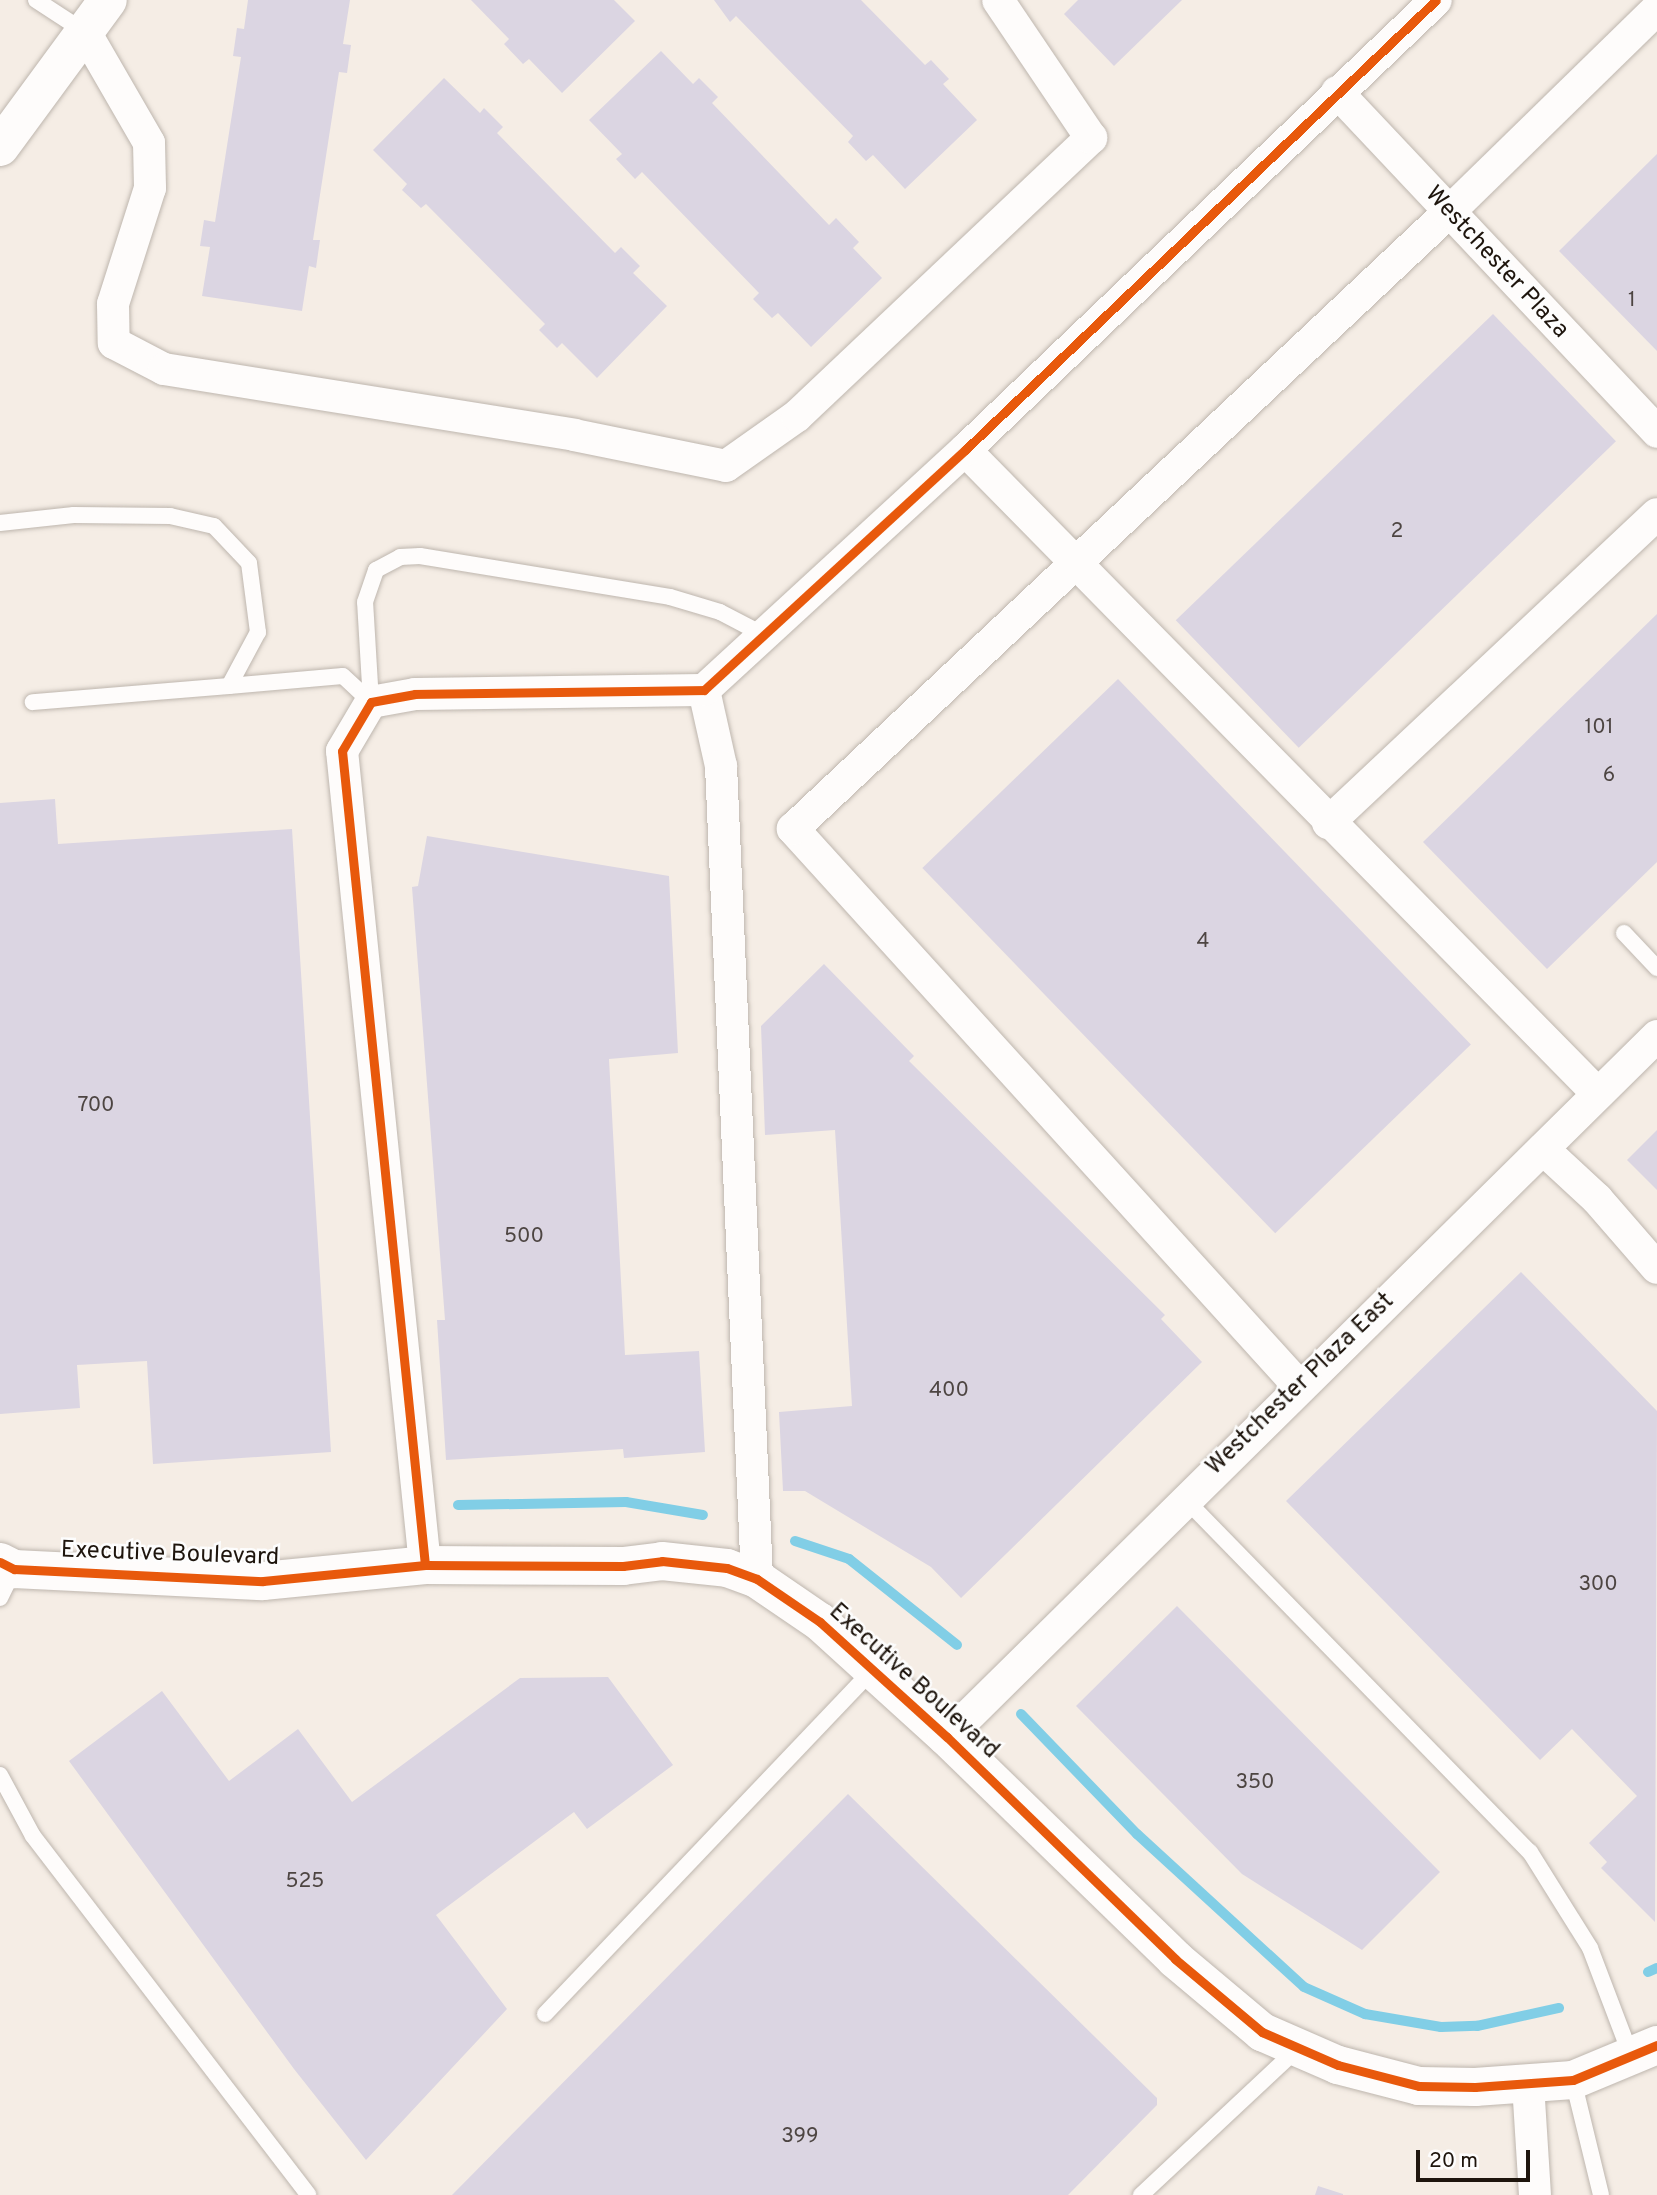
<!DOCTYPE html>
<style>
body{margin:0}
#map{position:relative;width:1657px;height:2195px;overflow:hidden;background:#f5ede5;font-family:Overpass,sans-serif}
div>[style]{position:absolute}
.stream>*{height:10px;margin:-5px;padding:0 5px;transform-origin:5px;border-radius:5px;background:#81cee6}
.building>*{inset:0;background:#dbd5e2;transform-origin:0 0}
.roads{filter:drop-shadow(0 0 2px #beb6ae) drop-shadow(0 0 2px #beb6ae)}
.service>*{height:16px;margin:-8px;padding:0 8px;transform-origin:8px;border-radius:8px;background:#fefcfb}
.minor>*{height:32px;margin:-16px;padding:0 16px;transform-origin:16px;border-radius:16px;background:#fefcfb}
.tertiary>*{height:38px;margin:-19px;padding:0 19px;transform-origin:19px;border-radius:19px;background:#fefcfb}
.cycleway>*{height:9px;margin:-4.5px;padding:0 4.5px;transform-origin:4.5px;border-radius:4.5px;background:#e8590c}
span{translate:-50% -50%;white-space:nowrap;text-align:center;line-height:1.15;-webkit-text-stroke:5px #fdfdfd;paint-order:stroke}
.number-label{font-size:21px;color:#4d4542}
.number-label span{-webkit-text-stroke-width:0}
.street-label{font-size:24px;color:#1e150d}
.scale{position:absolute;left:1416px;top:2150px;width:114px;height:32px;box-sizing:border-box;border:4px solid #1e150d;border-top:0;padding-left:9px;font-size:21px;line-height:24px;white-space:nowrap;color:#1e150d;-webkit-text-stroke:5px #fdfdfd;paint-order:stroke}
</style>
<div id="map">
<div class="stream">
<i style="left:458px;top:1505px;width:168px;rotate:-1deg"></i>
<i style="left:626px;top:1502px;width:78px;rotate:9.6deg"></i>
<i style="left:795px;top:1541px;width:57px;rotate:18.4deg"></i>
<i style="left:849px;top:1559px;width:138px;rotate:38.5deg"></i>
<i style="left:1021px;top:1714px;width:167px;rotate:46deg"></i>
<i style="left:1137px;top:1834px;width:226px;rotate:42.5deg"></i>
<i style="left:1304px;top:1987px;width:67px;rotate:23.9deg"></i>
<i style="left:1365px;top:2014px;width:77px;rotate:9.7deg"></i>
<i style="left:1441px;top:2027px;width:36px;rotate:-2deg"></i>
<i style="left:1477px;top:2026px;width:84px;rotate:-12.4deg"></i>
<i style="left:1648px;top:1972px;width:10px;rotate:-24deg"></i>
</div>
<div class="building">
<i style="clip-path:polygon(248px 0,350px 0,343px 44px,351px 45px,347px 73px,339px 72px,313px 240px,320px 240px,316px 268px,309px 266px,302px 311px,202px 296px,210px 247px,200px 246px,204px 220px,215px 222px,241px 57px,233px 56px,237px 28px,244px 29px)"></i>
<i style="clip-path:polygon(471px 0,614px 0,635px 21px,562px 93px,529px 59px,523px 64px,504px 44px,509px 39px)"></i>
<i style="clip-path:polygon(714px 0,861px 0,925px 65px,931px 60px,949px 79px,943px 84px,977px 120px,905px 189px,873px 155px,866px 161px,848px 142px,853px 136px,736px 16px,730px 22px)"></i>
<i style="clip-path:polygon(1078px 0,1182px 0,1114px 66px,1064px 14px)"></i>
<i style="clip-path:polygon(661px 51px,693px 84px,699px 78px,718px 97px,712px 103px,829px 225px,836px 218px,859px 242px,853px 248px,882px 278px,811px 347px,778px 313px,772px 318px,753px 299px,759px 293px,642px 172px,635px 179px,616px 159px,622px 154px,589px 120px)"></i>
<i style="clip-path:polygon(444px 78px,480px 113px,484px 108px,503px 127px,497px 133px,615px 253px,621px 247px,640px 266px,633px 273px,667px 306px,597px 378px,562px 343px,557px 348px,539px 330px,545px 324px,426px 204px,421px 208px,402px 190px,407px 184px,373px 150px)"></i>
<i style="clip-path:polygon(1657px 154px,1657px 351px,1559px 251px)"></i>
<i style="left:1493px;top:314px;width:177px;height:441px;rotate:46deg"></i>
<i style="clip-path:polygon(1657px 614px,1657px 862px,1547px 969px,1423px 842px)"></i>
<i style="left:1118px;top:679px;width:508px;height:272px;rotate:46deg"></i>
<i style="clip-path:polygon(55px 799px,58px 844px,292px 829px,331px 1452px,153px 1464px,147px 1361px,77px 1365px,80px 1408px,0 1414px,0 803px)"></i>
<i style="clip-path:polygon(427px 836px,669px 876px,678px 1053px,609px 1059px,625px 1355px,699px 1351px,705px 1452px,624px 1458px,623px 1449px,446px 1460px,437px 1320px,445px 1320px,412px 887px,418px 886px)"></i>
<i style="clip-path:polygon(824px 964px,914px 1056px,909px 1061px,1165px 1315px,1161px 1319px,1202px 1362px,961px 1598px,931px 1567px,805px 1491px,783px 1491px,779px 1412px,852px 1406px,835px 1130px,765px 1135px,761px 1026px)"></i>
<i style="clip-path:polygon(1657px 1130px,1657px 1190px,1627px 1160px)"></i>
<i style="clip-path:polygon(1521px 1272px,1657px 1411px,1655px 1922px,1601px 1868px,1607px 1862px,1589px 1843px,1637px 1796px,1572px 1729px,1540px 1760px,1286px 1501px)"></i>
<i style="clip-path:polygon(1177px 1606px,1440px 1872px,1362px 1950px,1242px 1874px,1076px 1706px)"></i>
<i style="clip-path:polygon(608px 1677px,673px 1765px,587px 1829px,574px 1812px,436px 1915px,507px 2009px,366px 2160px,294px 2069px,69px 1761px,162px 1691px,229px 1781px,298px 1729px,352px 1802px,520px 1678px)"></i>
<i style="clip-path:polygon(848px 1794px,1157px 2098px,1157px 2105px,1068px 2195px,452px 2195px)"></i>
<i style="clip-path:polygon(1318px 2186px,1343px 2194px,1343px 2195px,1315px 2195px)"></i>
</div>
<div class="roads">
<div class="service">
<i style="left:36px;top:0;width:59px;rotate:33.1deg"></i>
<i style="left:0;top:523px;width:74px;rotate:-6.2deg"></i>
<i style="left:74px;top:515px;width:96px;rotate:0.6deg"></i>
<i style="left:170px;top:516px;width:45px;rotate:12.8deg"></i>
<i style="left:214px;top:526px;width:51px;rotate:46.6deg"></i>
<i style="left:249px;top:563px;width:70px;rotate:82.6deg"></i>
<i style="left:258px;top:632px;width:61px;rotate:118.2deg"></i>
<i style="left:229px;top:686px;width:197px;rotate:175.3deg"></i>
<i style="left:229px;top:686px;width:114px;rotate:-5deg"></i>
<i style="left:343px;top:676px;width:38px;rotate:43deg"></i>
<i style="left:371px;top:702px;width:100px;rotate:-93.4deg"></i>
<i style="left:365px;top:602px;width:34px;rotate:-71deg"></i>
<i style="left:376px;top:570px;width:27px;rotate:-28deg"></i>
<i style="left:400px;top:557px;width:20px;rotate:-3deg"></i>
<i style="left:420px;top:556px;width:253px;rotate:9.3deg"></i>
<i style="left:670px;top:597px;width:52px;rotate:16.7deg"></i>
<i style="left:720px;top:612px;width:50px;rotate:27.6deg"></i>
<i style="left:1624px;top:933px;width:48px;rotate:46.7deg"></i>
<i style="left:1185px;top:1499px;width:494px;rotate:45.7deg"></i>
<i style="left:1530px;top:1852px;width:113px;rotate:58deg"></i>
<i style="left:1590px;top:1948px;width:116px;rotate:69.2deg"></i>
<i style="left:0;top:1598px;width:32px;rotate:-64deg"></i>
<i style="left:0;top:1775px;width:69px;rotate:61.6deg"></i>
<i style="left:33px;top:1836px;width:452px;rotate:52.5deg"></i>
<i style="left:545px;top:2014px;width:476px;rotate:-46.4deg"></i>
<i style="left:1573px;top:2080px;width:118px;rotate:76.3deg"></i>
<i style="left:1141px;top:2195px;width:214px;rotate:-43.1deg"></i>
</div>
<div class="minor">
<i style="left:85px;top:32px;width:128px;rotate:60deg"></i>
<i style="left:149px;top:143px;width:45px;rotate:88.7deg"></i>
<i style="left:150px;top:188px;width:122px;rotate:107.7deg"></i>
<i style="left:113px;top:304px;width:39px;rotate:89deg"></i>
<i style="left:114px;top:343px;width:56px;rotate:27.5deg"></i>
<i style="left:164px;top:369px;width:415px;rotate:9.1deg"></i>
<i style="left:574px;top:435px;width:155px;rotate:11.5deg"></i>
<i style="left:726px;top:466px;width:87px;rotate:-35.2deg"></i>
<i style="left:797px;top:416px;width:405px;rotate:-43.4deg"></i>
<i style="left:1091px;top:138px;width:166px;rotate:-124deg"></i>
<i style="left:1337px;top:92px;width:467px;rotate:46.7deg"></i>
<i style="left:965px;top:450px;width:903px;rotate:45.49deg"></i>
<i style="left:704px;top:690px;width:78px;rotate:77.4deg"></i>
<i style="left:721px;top:766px;width:814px;rotate:87.46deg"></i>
<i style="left:1328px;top:823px;width:451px;rotate:-43.2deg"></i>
<i style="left:1543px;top:1149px;width:74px;rotate:42.8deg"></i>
<i style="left:1597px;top:1199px;width:91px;rotate:49deg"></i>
<i style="left:1299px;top:1386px;width:753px;rotate:-132.25deg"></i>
<i style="left:793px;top:829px;width:901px;rotate:-43.25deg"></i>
<i style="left:1449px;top:212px;width:291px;rotate:-44.3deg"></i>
<i style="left:425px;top:1565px;width:818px;rotate:-95.82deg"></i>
<i style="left:342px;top:751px;width:57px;rotate:-59.4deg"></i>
<i style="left:371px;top:702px;width:45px;rotate:-10.3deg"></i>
<i style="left:415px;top:694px;width:289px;rotate:-0.8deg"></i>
<i style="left:704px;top:690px;width:355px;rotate:-42.6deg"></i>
<i style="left:965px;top:450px;width:651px;rotate:-43.69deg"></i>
<i style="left:947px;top:1737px;width:998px;rotate:-44.63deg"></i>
<i style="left:1528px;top:2084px;width:111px;rotate:86.4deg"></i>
</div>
<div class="tertiary">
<i style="left:0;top:147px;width:182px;rotate:-53.7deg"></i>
<i style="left:0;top:1562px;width:16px;rotate:27deg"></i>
<i style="left:14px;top:1569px;width:249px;rotate:2.8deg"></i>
<i style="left:263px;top:1581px;width:163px;rotate:-5.6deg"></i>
<i style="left:425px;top:1565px;width:198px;rotate:0.3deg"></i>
<i style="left:623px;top:1566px;width:39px;rotate:-7deg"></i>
<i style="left:662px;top:1561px;width:65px;rotate:6.1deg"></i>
<i style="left:727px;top:1568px;width:32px;rotate:20deg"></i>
<i style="left:757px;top:1579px;width:76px;rotate:34.3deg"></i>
<i style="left:820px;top:1622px;width:171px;rotate:42.2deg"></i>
<i style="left:947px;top:1737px;width:318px;rotate:44.2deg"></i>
<i style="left:1175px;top:1959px;width:114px;rotate:40deg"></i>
<i style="left:1262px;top:2032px;width:83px;rotate:23.5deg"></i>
<i style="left:1338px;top:2065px;width:84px;rotate:14.5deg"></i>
<i style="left:1419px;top:2086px;width:56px;rotate:1deg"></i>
<i style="left:1475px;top:2087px;width:98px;rotate:-4.1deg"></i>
<i style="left:1573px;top:2080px;width:91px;rotate:-22.6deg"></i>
</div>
</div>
<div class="cycleway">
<i style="left:0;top:1562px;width:16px;rotate:27deg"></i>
<i style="left:14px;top:1569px;width:249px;rotate:2.8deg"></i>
<i style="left:263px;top:1581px;width:163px;rotate:-5.6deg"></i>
<i style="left:425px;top:1565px;width:198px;rotate:0.3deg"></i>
<i style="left:623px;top:1566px;width:39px;rotate:-7deg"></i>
<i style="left:662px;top:1561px;width:65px;rotate:6.1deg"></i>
<i style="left:727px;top:1568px;width:32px;rotate:20deg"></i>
<i style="left:757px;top:1579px;width:76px;rotate:34.3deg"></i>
<i style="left:820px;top:1622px;width:171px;rotate:42.2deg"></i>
<i style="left:947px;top:1737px;width:318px;rotate:44.2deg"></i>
<i style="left:1175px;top:1959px;width:114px;rotate:40deg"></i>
<i style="left:1262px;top:2032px;width:83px;rotate:23.5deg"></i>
<i style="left:1338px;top:2065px;width:84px;rotate:14.5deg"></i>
<i style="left:1419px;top:2086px;width:56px;rotate:1deg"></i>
<i style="left:1475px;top:2087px;width:98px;rotate:-4.1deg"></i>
<i style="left:1573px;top:2080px;width:91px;rotate:-22.6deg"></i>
<i style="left:425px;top:1565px;width:818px;rotate:-95.82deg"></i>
<i style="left:342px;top:751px;width:57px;rotate:-59.4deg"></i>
<i style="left:371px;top:702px;width:45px;rotate:-10.3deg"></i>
<i style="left:415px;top:694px;width:289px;rotate:-0.8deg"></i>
<i style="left:704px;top:690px;width:355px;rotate:-42.6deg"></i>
<i style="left:965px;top:450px;width:651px;rotate:-43.69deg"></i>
</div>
<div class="number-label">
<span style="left:1632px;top:301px">1</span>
<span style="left:1397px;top:532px">2</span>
<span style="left:1599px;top:728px">101</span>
<span style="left:1609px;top:776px">6</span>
<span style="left:1203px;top:942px">4</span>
<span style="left:96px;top:1106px">700</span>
<span style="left:524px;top:1237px">500</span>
<span style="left:949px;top:1391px">400</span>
<span style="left:1598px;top:1585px">300</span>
<span style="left:1255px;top:1783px">350</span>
<span style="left:305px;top:1882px">525</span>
<span style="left:800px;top:2137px">399</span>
</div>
<div class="street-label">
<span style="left:1496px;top:263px;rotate:47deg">Westchester Plaza</span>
<span style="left:1301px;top:1385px;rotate:-44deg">Westchester Plaza East</span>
<span style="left:170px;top:1555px;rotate:2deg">Executive Boulevard</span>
<span style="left:913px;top:1682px;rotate:42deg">Executive Boulevard</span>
</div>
<div class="scale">20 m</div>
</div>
